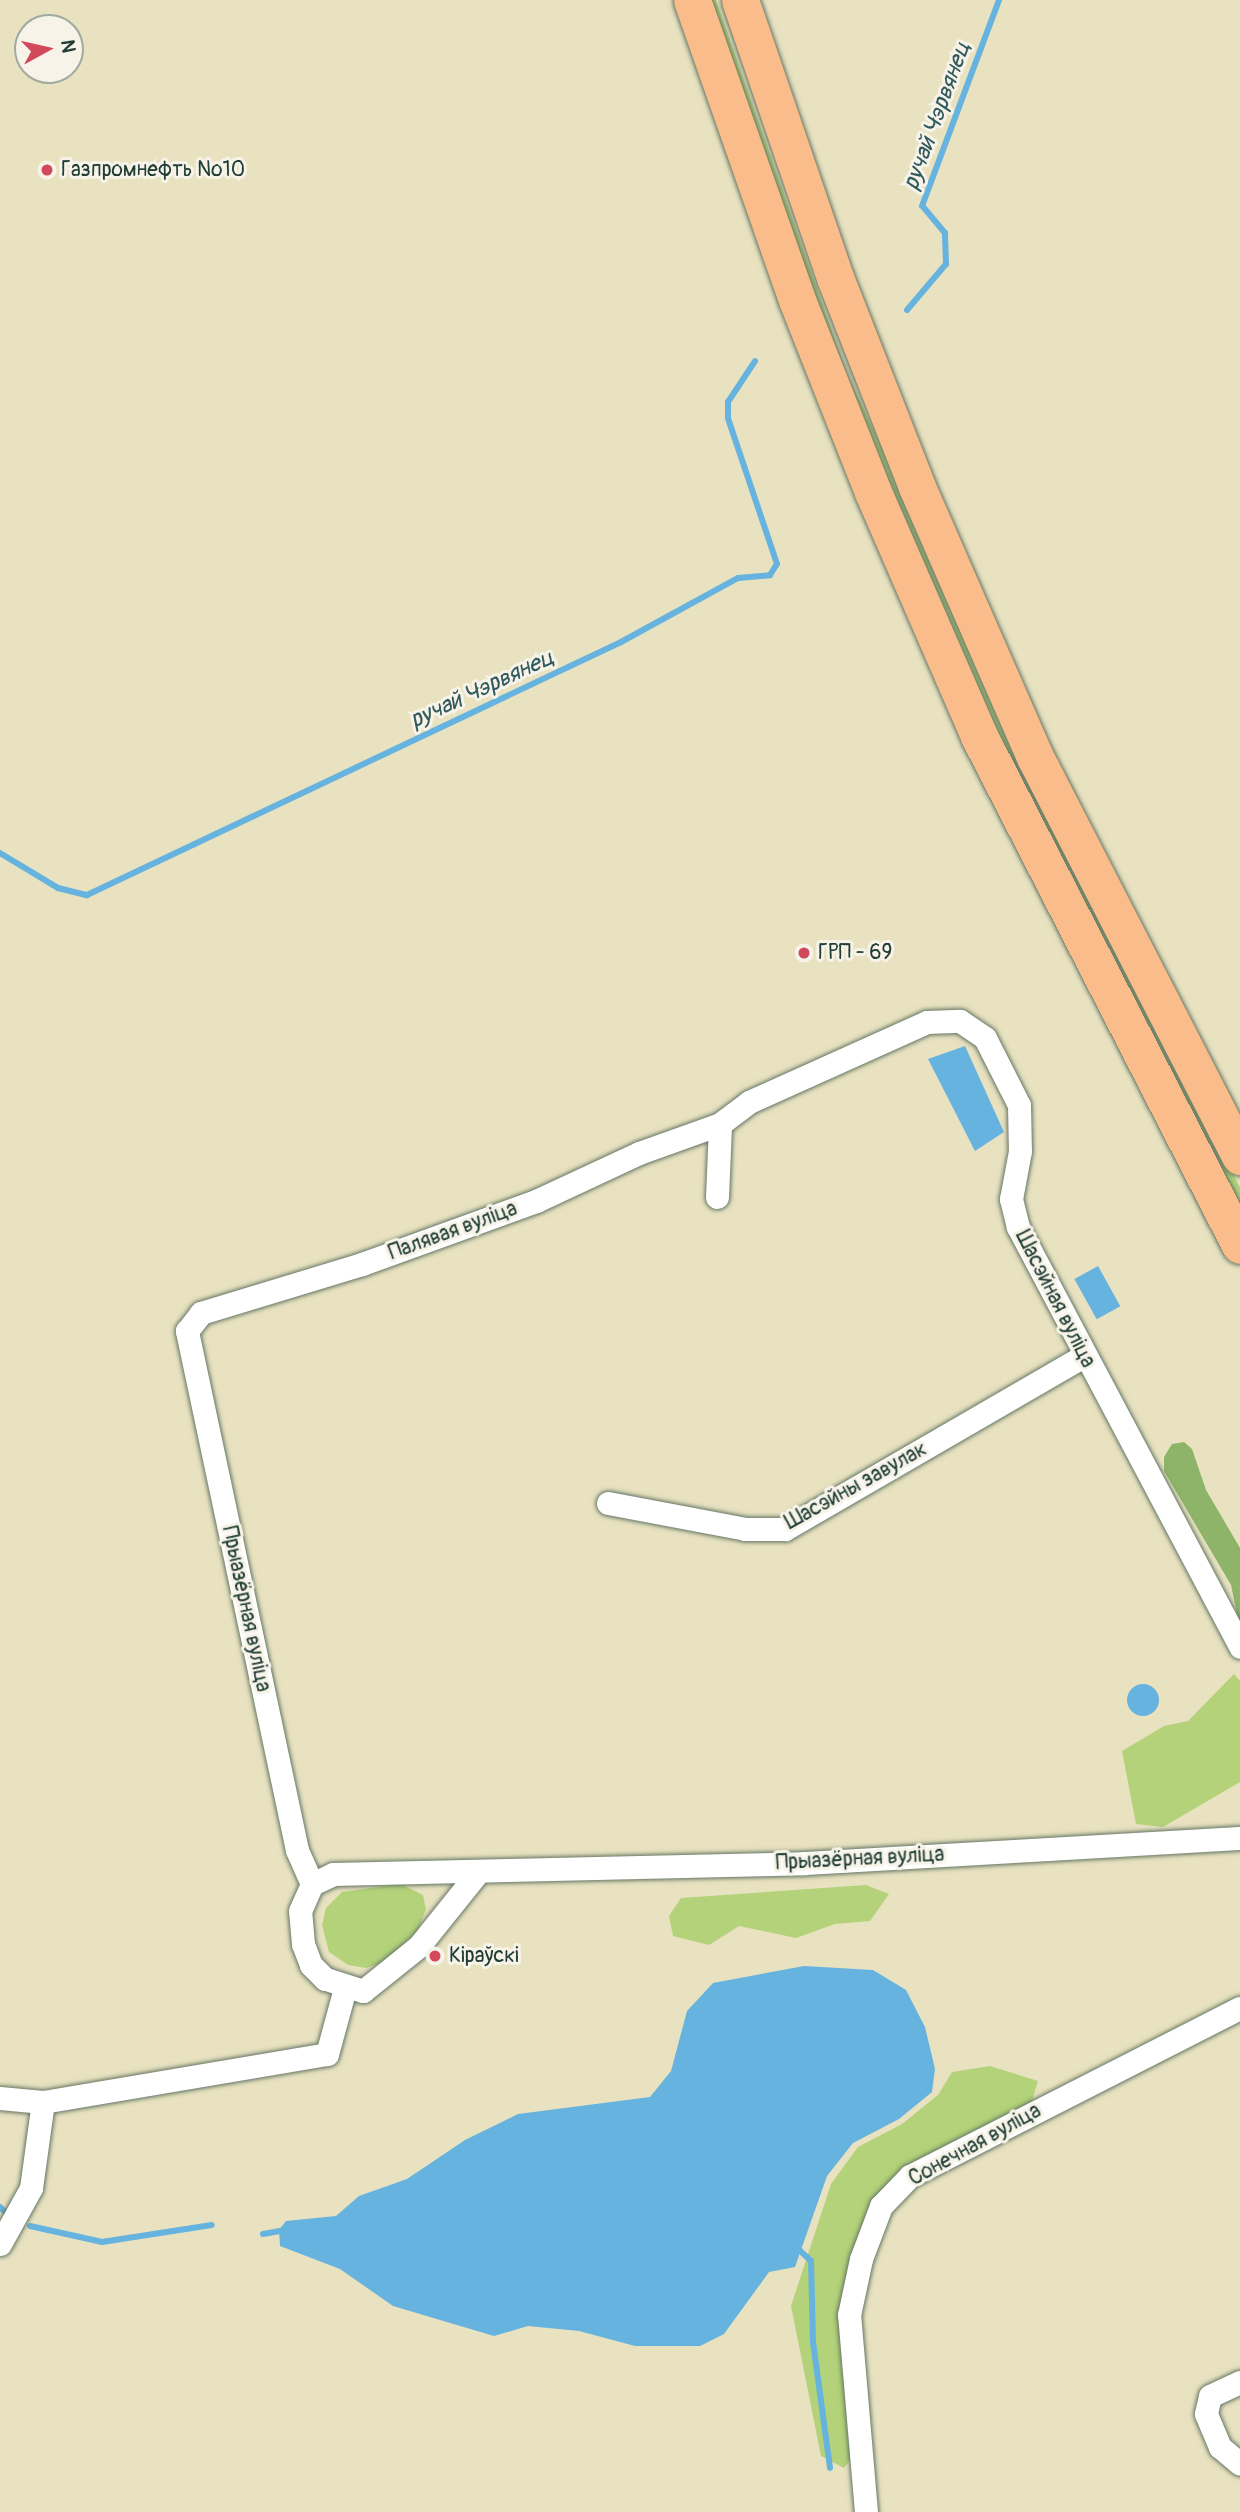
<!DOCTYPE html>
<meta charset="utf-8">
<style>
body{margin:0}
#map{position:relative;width:1240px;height:2512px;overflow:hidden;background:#e8e2c0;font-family:Pangolin,sans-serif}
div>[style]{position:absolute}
.green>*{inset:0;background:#b3d279}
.forest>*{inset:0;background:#8eb469}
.water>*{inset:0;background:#66b3df;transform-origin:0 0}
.round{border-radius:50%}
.stream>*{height:6px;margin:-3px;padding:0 3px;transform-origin:3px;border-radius:3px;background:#66b3df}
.roads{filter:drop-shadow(0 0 2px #657765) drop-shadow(0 0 2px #657765)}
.minor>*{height:23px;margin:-11.5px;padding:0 11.5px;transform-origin:11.5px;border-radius:11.5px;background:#fff}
.primary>*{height:37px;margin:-18.5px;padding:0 18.5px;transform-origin:18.5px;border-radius:18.5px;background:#f9bc8a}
.dots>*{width:19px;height:19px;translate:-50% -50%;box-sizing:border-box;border:4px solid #f7f3e8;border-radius:50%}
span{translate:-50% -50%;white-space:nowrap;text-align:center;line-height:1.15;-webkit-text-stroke:6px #f7f3e8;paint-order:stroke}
.poi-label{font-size:21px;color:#1f3d34}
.left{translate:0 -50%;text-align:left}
.street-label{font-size:21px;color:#1f3d34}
.water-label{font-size:23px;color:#315a5f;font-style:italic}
.north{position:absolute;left:14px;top:14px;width:70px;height:70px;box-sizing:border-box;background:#f7f3e8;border:2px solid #a1aaa0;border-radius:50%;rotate:82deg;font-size:19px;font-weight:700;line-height:28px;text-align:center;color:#1f3d34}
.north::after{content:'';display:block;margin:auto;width:24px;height:32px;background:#d1495b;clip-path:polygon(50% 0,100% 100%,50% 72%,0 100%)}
</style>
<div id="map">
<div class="green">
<i style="clip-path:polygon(706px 0,716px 0,847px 374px,1174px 1062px,1240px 1187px,1240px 1222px,1034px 826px,833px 358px)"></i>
<i style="clip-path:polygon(1234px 1674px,1240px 1681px,1240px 1782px,1163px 1827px,1136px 1824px,1122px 1751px,1164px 1726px,1188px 1721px)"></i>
<i style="clip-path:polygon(401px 1884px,423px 1895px,426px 1909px,418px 1930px,384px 1962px,366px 1968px,348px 1965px,329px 1952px,322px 1925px,326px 1908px,342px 1892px)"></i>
<i style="clip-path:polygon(866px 1885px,889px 1894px,870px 1921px,835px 1924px,796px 1938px,739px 1926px,709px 1945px,673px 1936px,669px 1916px,681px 1898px)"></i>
<i style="clip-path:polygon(990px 2066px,1038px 2081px,1032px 2101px,907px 2169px,856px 2256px,854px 2455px,844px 2468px,821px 2456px,791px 2306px,831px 2184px,858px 2147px,902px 2124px,938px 2095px,952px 2072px)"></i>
</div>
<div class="forest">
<i style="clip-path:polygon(1184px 1442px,1192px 1449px,1206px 1490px,1240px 1548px,1240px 1629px,1231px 1585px,1164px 1471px,1164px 1457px,1172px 1444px)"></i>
</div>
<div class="water">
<i style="clip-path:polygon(965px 1046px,1004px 1132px,975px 1151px,928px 1059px)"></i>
<i style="left:1098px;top:1266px;width:46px;height:27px;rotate:61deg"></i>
<i class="round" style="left:1127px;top:1684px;width:32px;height:32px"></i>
<i style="clip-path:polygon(804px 1966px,873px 1970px,906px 1990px,925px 2027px,935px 2069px,932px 2092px,899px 2119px,853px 2143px,827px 2176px,795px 2267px,769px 2272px,724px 2334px,700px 2346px,635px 2346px,579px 2331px,528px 2326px,494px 2336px,393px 2306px,340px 2269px,280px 2246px,279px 2230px,286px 2221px,336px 2216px,359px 2196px,407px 2179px,465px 2140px,518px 2114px,650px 2097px,671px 2071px,687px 2011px,713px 1983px)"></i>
</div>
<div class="stream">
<i style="left:907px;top:310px;width:60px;rotate:-49.7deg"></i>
<i style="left:946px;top:264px;width:31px;rotate:-92deg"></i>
<i style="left:945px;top:233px;width:35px;rotate:-130deg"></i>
<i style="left:922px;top:206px;width:220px;rotate:-69.5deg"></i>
<i style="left:0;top:853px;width:68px;rotate:31.1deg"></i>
<i style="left:58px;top:888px;width:30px;rotate:14deg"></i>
<i style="left:87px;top:895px;width:591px;rotate:-25.35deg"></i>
<i style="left:621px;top:642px;width:133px;rotate:-28.7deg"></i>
<i style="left:738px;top:578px;width:32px;rotate:-5deg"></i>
<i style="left:770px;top:575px;width:13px;rotate:-58deg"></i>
<i style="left:777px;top:564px;width:154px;rotate:-108.6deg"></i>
<i style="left:728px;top:418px;width:16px;rotate:-90deg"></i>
<i style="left:728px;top:402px;width:49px;rotate:-56.6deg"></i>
<i style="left:0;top:2207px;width:6px;rotate:45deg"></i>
<i style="left:30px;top:2226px;width:74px;rotate:12.5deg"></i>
<i style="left:102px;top:2242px;width:111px;rotate:-8.8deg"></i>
<i style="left:263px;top:2234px;width:23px;rotate:-10deg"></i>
<i style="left:794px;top:2245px;width:23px;rotate:43deg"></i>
<i style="left:811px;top:2261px;width:81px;rotate:88.6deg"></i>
<i style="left:813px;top:2342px;width:127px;rotate:82.3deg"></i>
</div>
<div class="roads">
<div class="minor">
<i style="left:717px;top:1197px;width:73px;rotate:-87.6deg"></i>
<i style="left:720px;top:1124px;width:36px;rotate:-37deg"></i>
<i style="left:749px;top:1102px;width:195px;rotate:-24.2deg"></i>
<i style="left:927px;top:1022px;width:33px;rotate:-2deg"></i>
<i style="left:960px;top:1021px;width:30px;rotate:34deg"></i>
<i style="left:985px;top:1038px;width:75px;rotate:63.1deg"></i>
<i style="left:1019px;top:1105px;width:46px;rotate:88.8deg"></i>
<i style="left:1020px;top:1151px;width:49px;rotate:100.6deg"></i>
<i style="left:1011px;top:1199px;width:29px;rotate:76deg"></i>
<i style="left:1018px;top:1227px;width:475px;rotate:62.1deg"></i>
<i style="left:608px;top:1503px;width:139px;rotate:10.7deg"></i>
<i style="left:745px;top:1529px;width:40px"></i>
<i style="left:785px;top:1529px;width:345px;rotate:-30.1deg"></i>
<i style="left:479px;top:1871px;width:96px;rotate:128.7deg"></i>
<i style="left:419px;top:1946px;width:72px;rotate:141.2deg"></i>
<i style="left:363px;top:1991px;width:40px;rotate:-162deg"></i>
<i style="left:325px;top:1979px;width:20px;rotate:-135deg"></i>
<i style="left:311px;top:1965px;width:22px;rotate:-111deg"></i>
<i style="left:303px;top:1944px;width:33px;rotate:-95deg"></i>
<i style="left:300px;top:1911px;width:30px;rotate:-66deg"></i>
<i style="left:312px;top:1884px;width:23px;rotate:-25deg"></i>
<i style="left:333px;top:1874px;width:471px;rotate:-1.3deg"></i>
<i style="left:804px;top:1863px;width:437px;rotate:-3.3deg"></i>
<i style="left:312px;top:1884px;width:37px;rotate:-114deg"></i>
<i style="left:297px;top:1850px;width:531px;rotate:-101.97deg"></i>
<i style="left:187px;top:1331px;width:23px;rotate:-52deg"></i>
<i style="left:201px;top:1313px;width:168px;rotate:-16.9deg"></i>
<i style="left:362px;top:1264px;width:185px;rotate:-19.9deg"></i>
<i style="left:536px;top:1201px;width:114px;rotate:-25deg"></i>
<i style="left:639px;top:1153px;width:86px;rotate:-19.7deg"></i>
<i style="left:0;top:2098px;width:43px;rotate:5.3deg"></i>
<i style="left:43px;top:2102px;width:288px;rotate:-9.6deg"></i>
<i style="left:327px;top:2054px;width:68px;rotate:-74.7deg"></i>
<i style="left:0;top:2244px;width:64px;rotate:-61deg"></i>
<i style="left:31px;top:2188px;width:87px;rotate:-82.1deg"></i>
<i style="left:1240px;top:2382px;width:33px;rotate:155deg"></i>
<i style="left:1210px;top:2396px;width:18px;rotate:103deg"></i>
<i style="left:1206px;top:2414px;width:36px;rotate:67deg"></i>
<i style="left:1220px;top:2447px;width:26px;rotate:40deg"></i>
<i style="left:866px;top:2512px;width:198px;rotate:-94.9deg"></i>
<i style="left:849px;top:2315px;width:57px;rotate:-77.9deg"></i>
<i style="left:861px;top:2259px;width:57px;rotate:-69.3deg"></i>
<i style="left:881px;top:2206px;width:42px;rotate:-46deg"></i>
<i style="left:910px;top:2176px;width:370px;rotate:-27deg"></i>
</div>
<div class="primary">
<i style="left:692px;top:0;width:318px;rotate:70.7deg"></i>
<i style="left:797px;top:300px;width:206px;rotate:68.4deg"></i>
<i style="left:873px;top:492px;width:266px;rotate:66.5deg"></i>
<i style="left:979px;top:736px;width:572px;rotate:62.85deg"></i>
<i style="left:740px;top:0;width:296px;rotate:71.1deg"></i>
<i style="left:836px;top:280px;width:222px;rotate:68.6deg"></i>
<i style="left:917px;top:487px;width:295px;rotate:66.4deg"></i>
<i style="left:1035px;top:757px;width:449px;rotate:62.8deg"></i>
</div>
</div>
<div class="dots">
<i style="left:47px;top:170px;background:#d1495b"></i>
<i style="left:804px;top:953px;background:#d1495b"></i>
<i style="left:435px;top:1956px;background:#d1495b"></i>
</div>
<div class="poi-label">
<span class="left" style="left:61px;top:170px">Газпромнефть №10</span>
<span class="left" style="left:818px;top:953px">ГРП - 69</span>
<span class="left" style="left:449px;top:1956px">Кіраўскі</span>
</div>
<div class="street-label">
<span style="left:453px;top:1231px;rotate:-20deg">Палявая вуліца</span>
<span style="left:1055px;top:1299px;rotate:63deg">Шасэйная вуліца</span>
<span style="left:856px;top:1486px;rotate:-29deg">Шасэйны завулак</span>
<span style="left:246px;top:1609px;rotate:78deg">Прыазёрная вуліца</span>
<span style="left:860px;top:1859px;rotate:-3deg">Прыазёрная вуліца</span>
<span style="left:975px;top:2145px;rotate:-29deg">Сонечная вуліца</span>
</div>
<div class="water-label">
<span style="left:937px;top:116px;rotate:-70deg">ручай Чэрвянец</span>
<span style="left:482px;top:689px;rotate:-25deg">ручай Чэрвянец</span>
</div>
<div class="north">N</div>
</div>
